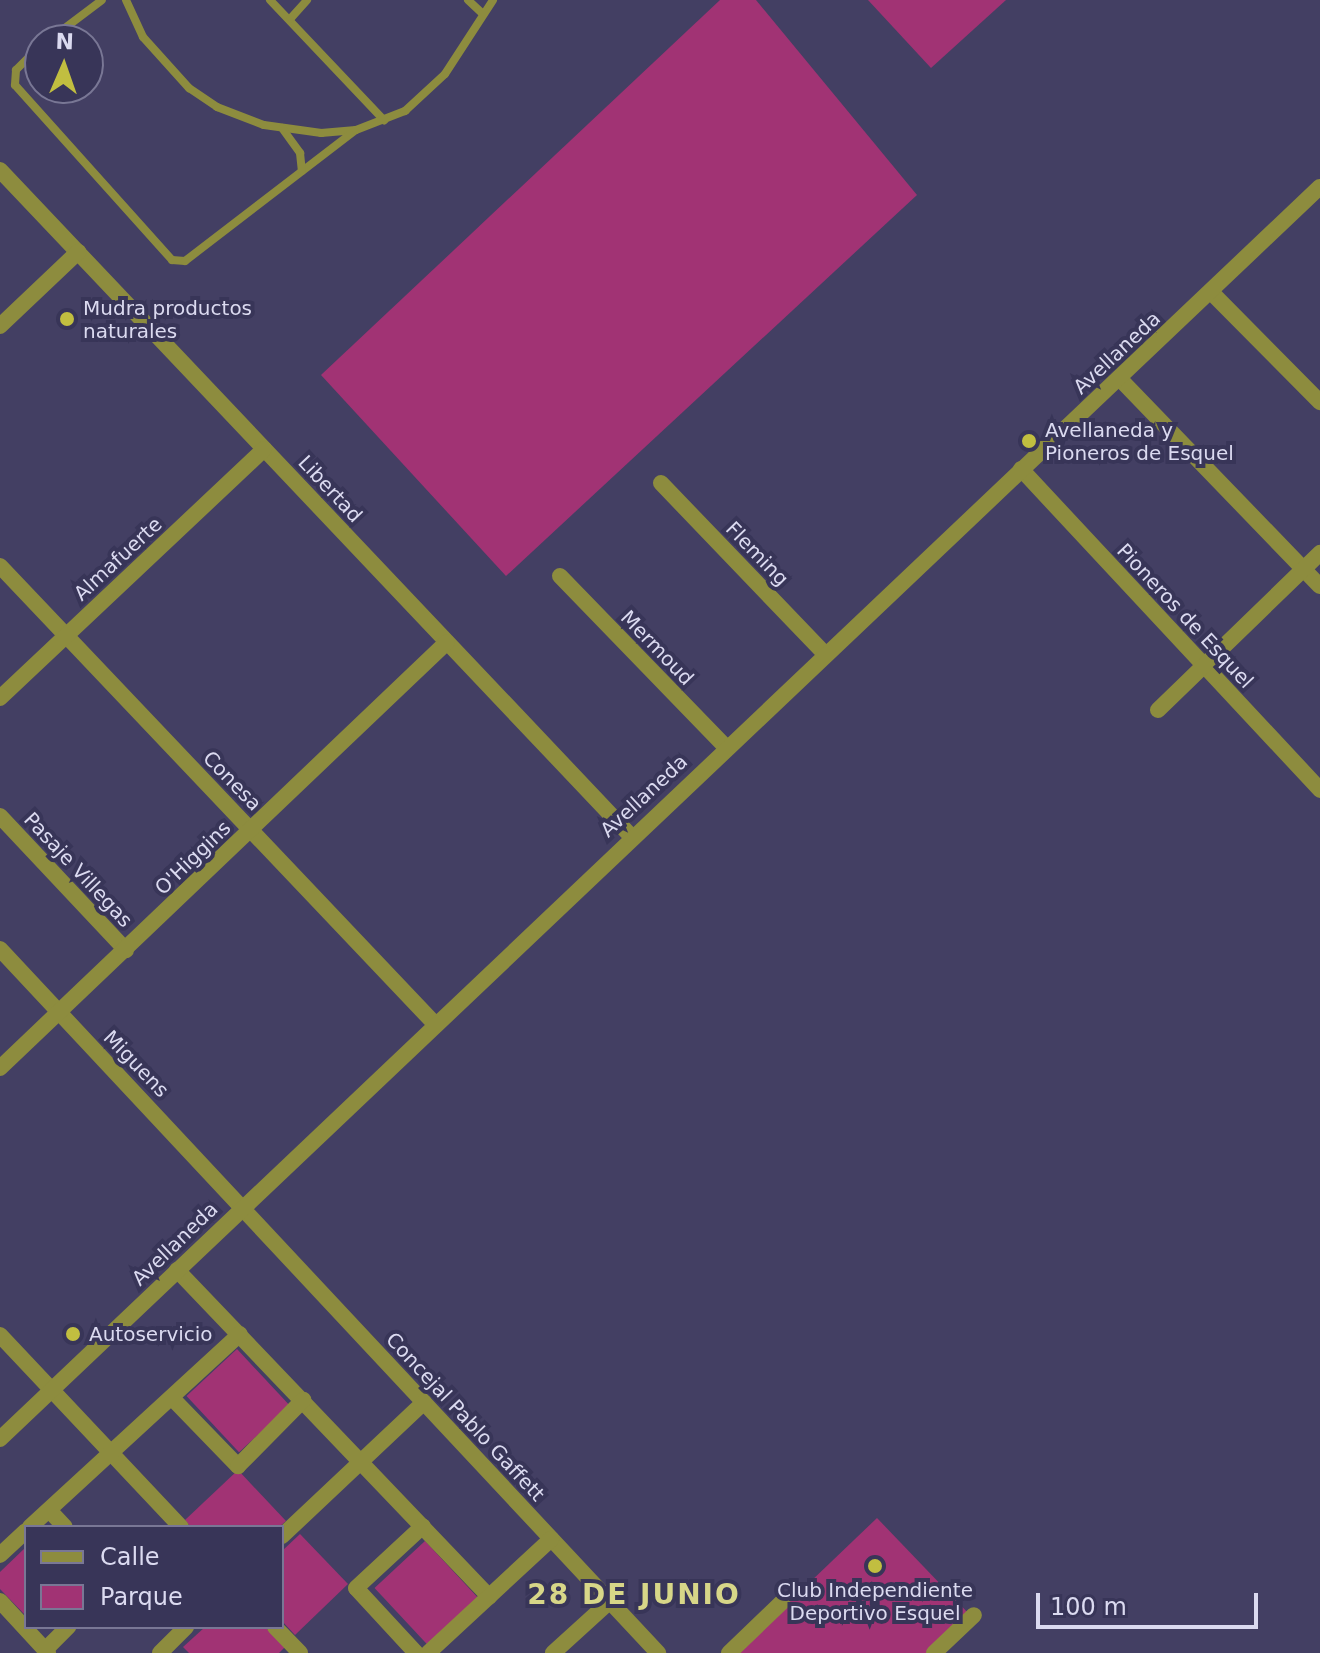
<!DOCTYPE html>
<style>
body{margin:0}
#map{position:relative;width:1320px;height:1653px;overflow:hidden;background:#433f63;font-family:"DejaVu Sans",sans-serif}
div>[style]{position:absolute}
.green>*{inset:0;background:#a13374;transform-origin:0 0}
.service>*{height:8px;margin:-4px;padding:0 4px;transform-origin:4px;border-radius:4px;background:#8d8c3e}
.minor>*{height:16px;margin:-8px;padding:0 8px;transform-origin:8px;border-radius:8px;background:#8d8c3e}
.tertiary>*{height:16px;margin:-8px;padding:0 8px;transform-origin:8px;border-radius:8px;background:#8d8c3e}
.dots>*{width:22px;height:22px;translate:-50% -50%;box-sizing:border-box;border:4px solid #383558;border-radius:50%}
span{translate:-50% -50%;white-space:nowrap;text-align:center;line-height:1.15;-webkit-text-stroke:8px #383558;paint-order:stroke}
.poi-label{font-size:20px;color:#dbdaf0}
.left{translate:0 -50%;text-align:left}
.street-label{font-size:20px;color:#dbdaf0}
.district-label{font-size:28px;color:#d7d688;font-weight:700;letter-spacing:2px}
.legend{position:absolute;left:24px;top:1525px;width:260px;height:104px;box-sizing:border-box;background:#383558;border:2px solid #797795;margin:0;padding:10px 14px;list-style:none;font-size:24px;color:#dbdaf0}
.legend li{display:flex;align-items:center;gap:16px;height:40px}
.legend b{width:40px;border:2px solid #797795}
.north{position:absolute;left:24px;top:24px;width:80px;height:80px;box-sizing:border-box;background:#383558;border:2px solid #797795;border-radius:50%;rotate:2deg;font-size:22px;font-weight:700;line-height:32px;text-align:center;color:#dbdaf0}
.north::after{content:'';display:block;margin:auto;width:28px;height:36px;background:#c1be40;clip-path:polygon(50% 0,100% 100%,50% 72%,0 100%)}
.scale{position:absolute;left:1036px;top:1593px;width:222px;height:36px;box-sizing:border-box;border:4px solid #dbdaf0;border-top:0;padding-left:10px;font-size:24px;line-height:28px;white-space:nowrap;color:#dbdaf0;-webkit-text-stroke:6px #383558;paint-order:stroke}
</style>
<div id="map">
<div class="green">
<i style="clip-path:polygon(720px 0,756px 0,917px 195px,506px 576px,321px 375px)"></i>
<i style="clip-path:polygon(868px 0,1006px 0,931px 68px)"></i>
<i style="left:237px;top:1349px;width:77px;height:69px;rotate:47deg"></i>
<i style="clip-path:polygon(238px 1470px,286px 1521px,279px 1527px,191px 1527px,185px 1520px)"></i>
<i style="clip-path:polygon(877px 1518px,970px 1615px,930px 1653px,736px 1653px)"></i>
<i style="clip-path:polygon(300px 1534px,348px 1584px,295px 1635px,282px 1621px,282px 1551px)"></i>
<i style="left:425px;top:1541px;width:77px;height:69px;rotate:47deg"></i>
<i style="clip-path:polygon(26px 1547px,26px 1616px,0 1589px,0 1572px)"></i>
<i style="clip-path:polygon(205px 1627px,265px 1627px,285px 1647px,279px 1653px,189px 1653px,183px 1647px)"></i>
</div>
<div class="service">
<i style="left:126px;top:0;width:41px;rotate:65.3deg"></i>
<i style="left:143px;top:37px;width:69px;rotate:48deg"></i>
<i style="left:189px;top:88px;width:34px;rotate:34deg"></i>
<i style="left:217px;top:107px;width:50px;rotate:21deg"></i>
<i style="left:264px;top:125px;width:58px;rotate:8deg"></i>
<i style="left:321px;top:133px;width:35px;rotate:-5deg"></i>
<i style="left:270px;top:0;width:166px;rotate:46.5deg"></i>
<i style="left:468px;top:0;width:19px;rotate:43deg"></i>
<i style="left:291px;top:18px;width:24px;rotate:-48deg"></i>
<i style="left:49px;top:40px;width:66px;rotate:-37deg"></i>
<i style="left:40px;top:46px;width:34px;rotate:135deg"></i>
<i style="left:16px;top:70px;width:15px;rotate:94deg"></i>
<i style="left:15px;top:85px;width:235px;rotate:48.1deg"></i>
<i style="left:172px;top:260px;width:13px;rotate:4deg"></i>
<i style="left:185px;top:261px;width:215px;rotate:-37.5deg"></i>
<i style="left:356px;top:130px;width:53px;rotate:-21.2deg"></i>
<i style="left:405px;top:111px;width:54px;rotate:-42.8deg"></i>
<i style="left:445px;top:74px;width:88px;rotate:-57deg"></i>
<i style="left:282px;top:128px;width:31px;rotate:54deg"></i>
<i style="left:300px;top:153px;width:18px;rotate:84deg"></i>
</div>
<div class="minor">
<i style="left:0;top:170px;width:917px;rotate:46.55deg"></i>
<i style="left:1211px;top:292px;width:155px;rotate:45.3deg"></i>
<i style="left:0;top:326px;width:108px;rotate:-43.5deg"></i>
<i style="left:1119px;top:378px;width:289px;rotate:46deg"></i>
<i style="left:1021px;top:469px;width:439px;rotate:47deg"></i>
<i style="left:661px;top:483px;width:237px;rotate:46.2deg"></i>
<i style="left:0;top:566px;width:632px;rotate:46.48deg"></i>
<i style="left:560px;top:576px;width:238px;rotate:45.9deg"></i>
<i style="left:0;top:698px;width:363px;rotate:-43.3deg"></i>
<i style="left:1158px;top:710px;width:226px;rotate:-44.1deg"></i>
<i style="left:0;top:816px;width:184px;rotate:46.8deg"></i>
<i style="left:0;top:949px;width:964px;rotate:46.93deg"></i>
<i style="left:0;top:1068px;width:617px;rotate:-43.62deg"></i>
<i style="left:177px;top:1270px;width:452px;rotate:46.3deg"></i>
<i style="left:0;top:1335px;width:264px;rotate:46.7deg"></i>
<i style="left:172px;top:1398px;width:95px;rotate:45.9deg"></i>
<i style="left:238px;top:1466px;width:93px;rotate:-45.4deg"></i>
<i style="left:49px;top:1510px;width:23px;rotate:47deg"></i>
<i style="left:30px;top:1527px;width:285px;rotate:-42.6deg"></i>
<i style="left:282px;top:1536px;width:195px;rotate:-43.3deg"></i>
<i style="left:0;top:1555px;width:35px;rotate:-43deg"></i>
<i style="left:0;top:1601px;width:71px;rotate:47.3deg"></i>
<i style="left:275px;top:1627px;width:36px;rotate:46deg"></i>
<i style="left:45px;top:1650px;width:33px;rotate:-45deg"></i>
<i style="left:160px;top:1653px;width:37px;rotate:-45deg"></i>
<i style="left:416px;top:1653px;width:88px;rotate:-132.7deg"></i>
<i style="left:356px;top:1588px;width:91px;rotate:-42.8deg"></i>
<i style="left:428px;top:1653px;width:168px;rotate:-42.8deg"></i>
<i style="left:553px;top:1653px;width:76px;rotate:-42.3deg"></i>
<i style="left:729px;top:1653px;width:74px;rotate:-43.9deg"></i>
<i style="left:934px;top:1653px;width:55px;rotate:-43.5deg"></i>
</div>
<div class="tertiary">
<i style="left:0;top:1439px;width:1819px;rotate:-43.49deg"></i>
</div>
<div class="dots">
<i style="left:67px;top:319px;background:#c1be40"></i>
<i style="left:1029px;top:441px;background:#c1be40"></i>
<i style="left:73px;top:1334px;background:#c1be40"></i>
<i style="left:875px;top:1566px;background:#c1be40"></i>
</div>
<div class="poi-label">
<span class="left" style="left:83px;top:320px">Mudra productos<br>naturales</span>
<span class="left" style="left:1045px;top:442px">Avellaneda y<br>Pioneros de Esquel</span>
<span class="left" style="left:89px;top:1334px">Autoservicio</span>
<span style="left:875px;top:1602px">Club Independiente<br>Deportivo Esquel</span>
</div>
<div class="street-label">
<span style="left:1117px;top:353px;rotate:-43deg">Avellaneda</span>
<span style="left:330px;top:489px;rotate:47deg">Libertad</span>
<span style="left:757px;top:554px;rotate:46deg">Fleming</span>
<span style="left:118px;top:559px;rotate:-43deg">Almafuerte</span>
<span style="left:1185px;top:616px;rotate:47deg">Pioneros de Esquel</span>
<span style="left:657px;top:648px;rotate:46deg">Mermoud</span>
<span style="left:232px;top:781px;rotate:46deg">Conesa</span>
<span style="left:644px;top:796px;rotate:-43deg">Avellaneda</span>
<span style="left:193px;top:858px;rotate:-44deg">O'Higgins</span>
<span style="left:78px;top:870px;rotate:47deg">Pasaje Villegas</span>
<span style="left:136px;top:1064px;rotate:46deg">Miguens</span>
<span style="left:175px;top:1244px;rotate:-44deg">Avellaneda</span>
<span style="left:465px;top:1417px;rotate:47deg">Concejal Pablo Gaffett</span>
</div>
<div class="district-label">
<span style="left:634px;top:1595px">28 DE JUNIO</span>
</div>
<ul class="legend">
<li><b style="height:10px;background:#8d8c3e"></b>Calle</li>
<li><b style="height:22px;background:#a13374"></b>Parque</li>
</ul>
<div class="north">N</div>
<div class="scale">100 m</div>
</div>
